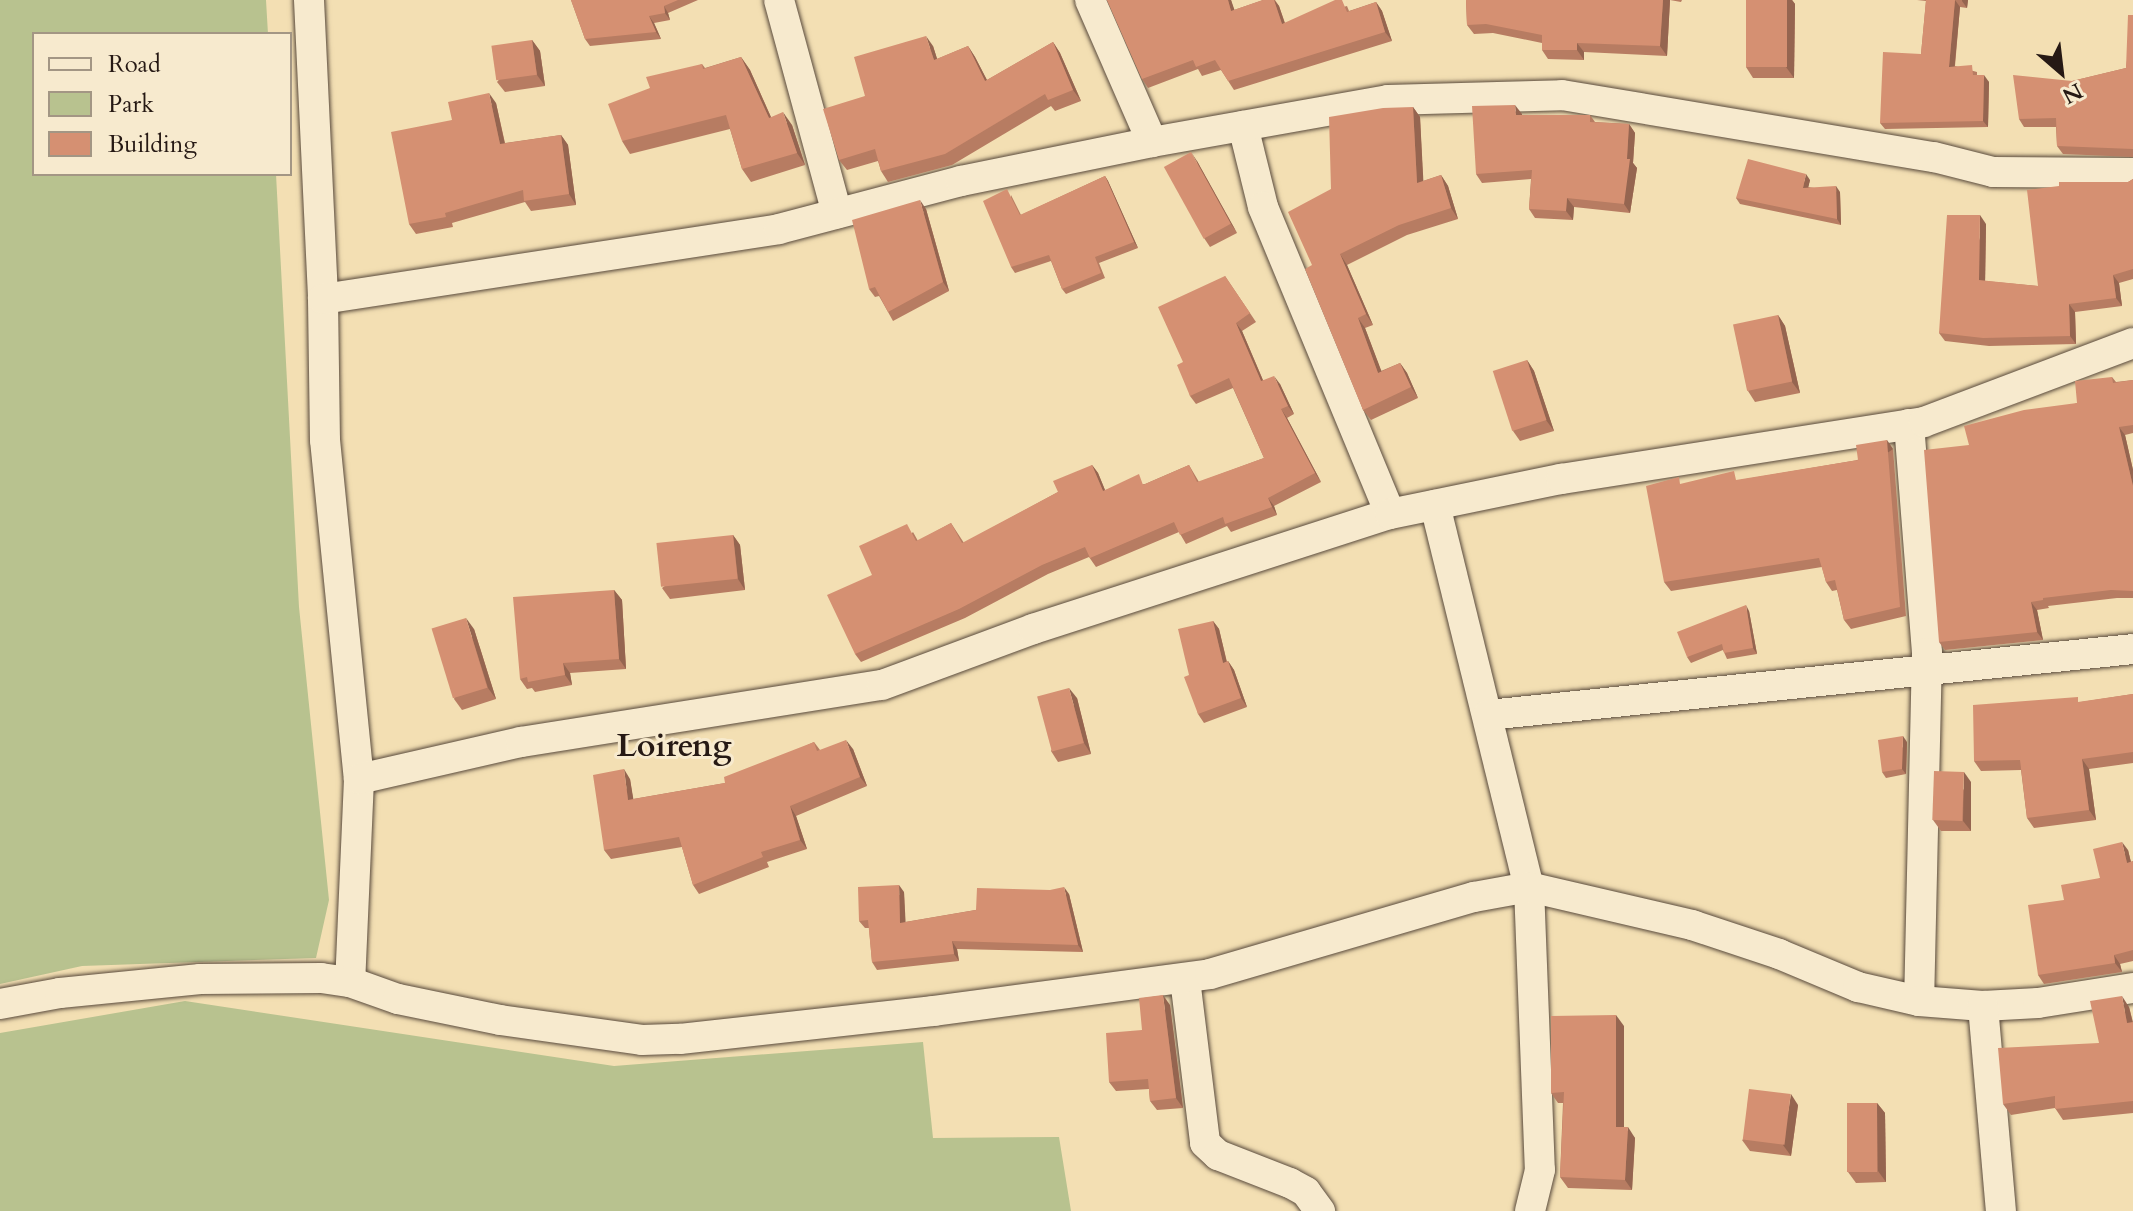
<!DOCTYPE html>
<style>
body{margin:0}
#map{position:relative;width:2133px;height:1211px;overflow:hidden;background:#f3dfb3;font-family:Cardo,serif}
div>[style]{position:absolute}
.green>*{inset:0;background:#b8c28f}
.roads{filter:drop-shadow(0 0 2px #594a3c) drop-shadow(0 0 2px #594a3c)}
.minor>*{height:30px;margin:-15px;padding:0 15px;transform-origin:15px;border-radius:15px;background:#f7eace}
.wall>*{inset:0;background:#b77c62}
.shaded-wall>*{inset:0;background:#956550;transform-origin:0 0}
.building>*{inset:0;background:#d59072;transform-origin:0 0}
span{translate:-50% -50%;white-space:nowrap;text-align:center;line-height:1.15;-webkit-text-stroke:6px #f7eace;paint-order:stroke}
.quarter-label{font-size:32px;color:#261914;font-weight:700}
.legend{position:absolute;left:32px;top:32px;width:260px;height:144px;box-sizing:border-box;background:#f7eace;border:2px solid #a39684;margin:0;padding:10px 14px;list-style:none;font-size:24px;color:#261914}
.legend li{display:flex;align-items:center;gap:16px;height:40px}
.legend b{width:40px;border:2px solid #a39684}
.north{position:absolute;left:2021px;top:32px;width:80px;height:80px;-webkit-text-stroke:6px #f7eace;paint-order:stroke;rotate:152deg;font-size:22px;font-weight:700;line-height:32px;text-align:center;color:#261914}
.north::after{content:'';display:block;margin:auto;width:28px;height:36px;background:#261914;clip-path:polygon(50% 0,100% 100%,50% 72%,0 100%)}
</style>
<div id="map">
<div class="green">
<i style="clip-path:polygon(0 0,266px 0,268px 34px,34px 34px,34px 174px,276px 174px,299px 607px,329px 900px,316px 958px,82px 966px,0 984px)"></i>
<i style="clip-path:polygon(185px 1001px,614px 1066px,923px 1042px,933px 1138px,1059px 1137px,1071px 1211px,0 1211px,0 1033px)"></i>
</div>
<div class="roads">
<div class="minor">
<i style="left:309px;top:0;width:299px;rotate:87.3deg"></i>
<i style="left:323px;top:299px;width:141px;rotate:89.2deg"></i>
<i style="left:325px;top:440px;width:341px;rotate:84.3deg"></i>
<i style="left:359px;top:779px;width:203px;rotate:92.5deg"></i>
<i style="left:779px;top:0;width:221px;rotate:74.8deg"></i>
<i style="left:1090px;top:0;width:155px;rotate:66.4deg"></i>
<i style="left:1243px;top:126px;width:83px;rotate:76.1deg"></i>
<i style="left:1263px;top:207px;width:332px;rotate:67.5deg"></i>
<i style="left:323px;top:299px;width:461px;rotate:-8.7deg"></i>
<i style="left:779px;top:229px;width:188px;rotate:-14.8deg"></i>
<i style="left:961px;top:181px;width:195px;rotate:-11.5deg"></i>
<i style="left:1152px;top:142px;width:240px;rotate:-10.1deg"></i>
<i style="left:1388px;top:100px;width:174px;rotate:-1.6deg"></i>
<i style="left:1562px;top:95px;width:377px;rotate:9.5deg"></i>
<i style="left:1934px;top:157px;width:61px;rotate:14.3deg"></i>
<i style="left:1993px;top:172px;width:140px;rotate:0.4deg"></i>
<i style="left:1909px;top:424px;width:230px;rotate:85.5deg"></i>
<i style="left:1927px;top:653px;width:348px;rotate:91.3deg"></i>
<i style="left:1435px;top:505px;width:393px;rotate:76.2deg"></i>
<i style="left:1529px;top:887px;width:283px;rotate:87.8deg"></i>
<i style="left:1540px;top:1170px;width:42px;rotate:103.7deg"></i>
<i style="left:1488px;top:715px;width:648px;rotate:-5.84deg"></i>
<i style="left:359px;top:779px;width:166px;rotate:-12.9deg"></i>
<i style="left:521px;top:742px;width:365px;rotate:-9deg"></i>
<i style="left:882px;top:685px;width:161px;rotate:-20.3deg"></i>
<i style="left:1033px;top:629px;width:375px;rotate:-17.9deg"></i>
<i style="left:1390px;top:514px;width:175px;rotate:-11.6deg"></i>
<i style="left:1561px;top:479px;width:367px;rotate:-8.9deg"></i>
<i style="left:1924px;top:422px;width:223px;rotate:-20.7deg"></i>
<i style="left:1185px;top:979px;width:165px;rotate:83deg"></i>
<i style="left:1205px;top:1143px;width:18px;rotate:43deg"></i>
<i style="left:1218px;top:1155px;width:77px;rotate:21.3deg"></i>
<i style="left:1290px;top:1183px;width:18px;rotate:29deg"></i>
<i style="left:1306px;top:1192px;width:24px;rotate:54deg"></i>
<i style="left:0;top:1004px;width:61px;rotate:-10.4deg"></i>
<i style="left:60px;top:993px;width:141px;rotate:-5.7deg"></i>
<i style="left:200px;top:979px;width:121px;rotate:-0.5deg"></i>
<i style="left:321px;top:978px;width:29px;rotate:8deg"></i>
<i style="left:350px;top:982px;width:51px;rotate:19.5deg"></i>
<i style="left:398px;top:999px;width:104px;rotate:11.6deg"></i>
<i style="left:500px;top:1020px;width:143px;rotate:8deg"></i>
<i style="left:642px;top:1040px;width:38px;rotate:-2deg"></i>
<i style="left:680px;top:1039px;width:256px;rotate:-6.3deg"></i>
<i style="left:934px;top:1011px;width:278px;rotate:-7.6deg"></i>
<i style="left:1210px;top:974px;width:275px;rotate:-16.3deg"></i>
<i style="left:1474px;top:897px;width:56px;rotate:-10.3deg"></i>
<i style="left:1529px;top:887px;width:167px;rotate:13.1deg"></i>
<i style="left:1692px;top:925px;width:92px;rotate:18.4deg"></i>
<i style="left:1779px;top:954px;width:86px;rotate:22.7deg"></i>
<i style="left:1858px;top:987px;width:63px;rotate:12.9deg"></i>
<i style="left:1919px;top:1001px;width:64px;rotate:4.5deg"></i>
<i style="left:1983px;top:1006px;width:55px;rotate:-3.1deg"></i>
<i style="left:2038px;top:1003px;width:96px;rotate:-9deg"></i>
<i style="left:1983px;top:1006px;width:206px;rotate:85deg"></i>
</div>
</div>
<div class="wall">
<i style="clip-path:polygon(571px 0,698px 0,668px 13px,670px 20px,654px 23px,661px 39px,590px 46px,585px 39px)"></i>
<i style="clip-path:polygon(1107px 0,1231px 0,1234px 10px,1263px 0,1275px 0,1279px 6px,1285px 23px,1347px 6px,1349px 11px,1376px 2px,1382px 11px,1392px 41px,1234px 90px,1221px 70px,1202px 76px,1198px 69px,1148px 88px,1142px 79px)"></i>
<i style="clip-path:polygon(1466px 0,1682px 0,1681px 2px,1670px 0,1667px 56px,1584px 52px,1584px 60px,1548px 59px,1542px 50px,1542px 43px,1493px 33px,1474px 34px,1467px 25px)"></i>
<i style="clip-path:polygon(1746px 0,1792px 0,1795px 4px,1794px 78px,1753px 78px,1746px 67px)"></i>
<i style="clip-path:polygon(1917px 0,1968px 0,1967px 8px,1960px 7px,1955px 66px,1977px 72px,1977px 75px,1989px 82px,1988px 127px,1885px 129px,1880px 123px,1921px 54px,1926px 1px)"></i>
<i style="clip-path:polygon(2133px 15px,2133px 157px,2063px 154px,2057px 146px,2056px 127px,2024px 127px,2019px 119px,2072px 81px,2126px 68px)"></i>
<i style="clip-path:polygon(532px 40px,540px 51px,545px 86px,505px 92px,497px 82px)"></i>
<i style="clip-path:polygon(1053px 42px,1060px 53px,1081px 101px,1055px 111px,1051px 106px,952px 165px,888px 182px,881px 171px,878px 161px,847px 170px,839px 160px,865px 96px,933px 46px,937px 59px,968px 46px,975px 57px,987px 80px)"></i>
<i style="clip-path:polygon(741px 57px,750px 70px,771px 117px,792px 125px,805px 165px,751px 182px,742px 169px,730px 129px,630px 154px,622px 141px,650px 88px,702px 64px,705px 68px)"></i>
<i style="clip-path:polygon(496px 103px,505px 143px,561px 135px,568px 145px,576px 205px,531px 211px,525px 202px,452px 223px,453px 227px,416px 234px,409px 224px,452px 120px)"></i>
<i style="clip-path:polygon(1413px 107px,1420px 117px,1423px 181px,1441px 175px,1448px 186px,1458px 219px,1407px 235px,1347px 265px,1373px 325px,1365px 328px,1381px 371px,1400px 363px,1407px 373px,1418px 398px,1371px 420px,1363px 410px,1312px 265px,1331px 189px)"></i>
<i style="clip-path:polygon(1522px 114px,1522px 115px,1590px 115px,1595px 122px,1629px 124px,1635px 133px,1633px 163px,1637px 168px,1630px 213px,1574px 207px,1573px 220px,1535px 218px,1529px 209px,1531px 179px,1482px 183px,1476px 174px)"></i>
<i style="clip-path:polygon(1197px 161px,1237px 233px,1210px 247px,1204px 238px)"></i>
<i style="clip-path:polygon(1105px 176px,1108px 181px,1138px 248px,1099px 263px,1105px 278px,1066px 294px,1062px 289px,1051px 261px,1015px 273px,1011px 267px,1011px 195px,1021px 215px)"></i>
<i style="clip-path:polygon(2133px 179px,2133px 279px,2119px 283px,2122px 306px,2075px 312px,2076px 344px,1989px 346px,1945px 341px,1939px 333px,1986px 224px,1985px 281px,2038px 286px,2128px 182px)"></i>
<i style="clip-path:polygon(1810px 180px,1808px 187px,1840px 192px,1841px 225px,1740px 204px,1736px 198px)"></i>
<i style="clip-path:polygon(926px 209px,949px 291px,893px 321px,888px 312px,879px 296px,875px 297px,869px 289px)"></i>
<i style="clip-path:polygon(1225px 276px,1256px 322px,1242px 331px,1263px 380px,1280px 384px,1294px 414px,1287px 418px,1321px 482px,1274px 506px,1277px 515px,1231px 532px,1227px 526px,1186px 544px,1179px 532px,1096px 567px,1089px 557px,1048px 574px,965px 618px,861px 662px,855px 654px,872px 575px,913px 532px,918px 541px,951px 523px,964px 543px,1058px 492px,1092px 465px,1098px 473px,1105px 490px,1145px 484px,1189px 465px,1199px 482px,1264px 458px,1233px 388px,1196px 404px,1190px 396px,1183px 362px)"></i>
<i style="clip-path:polygon(1778px 315px,1785px 326px,1800px 393px,1755px 402px,1748px 391px)"></i>
<i style="clip-path:polygon(1527px 360px,1534px 371px,1554px 431px,1520px 441px,1513px 431px)"></i>
<i style="clip-path:polygon(2112px 377px,2116px 382px,2133px 380px,2133px 433px,2125px 435px,2133px 470px,2133px 598px,2117px 598px,2048px 606px,2049px 608px,2037px 610px,2043px 640px,1945px 650px,1939px 642px,1969px 445px,2077px 403px)"></i>
<i style="clip-path:polygon(1893px 449px,1906px 616px,1851px 629px,1844px 620px,1837px 590px,1832px 591px,1826px 582px,1822px 567px,1671px 591px,1664px 582px,1740px 480px,1858px 460px)"></i>
<i style="clip-path:polygon(733px 535px,740px 545px,745px 590px,670px 599px,662px 588px)"></i>
<i style="clip-path:polygon(614px 590px,622px 600px,626px 669px,570px 673px,572px 685px,535px 692px,532px 688px,527px 689px,520px 679px)"></i>
<i style="clip-path:polygon(1749px 611px,1757px 654px,1727px 659px,1723px 650px,1691px 663px,1687px 657px)"></i>
<i style="clip-path:polygon(1213px 621px,1219px 629px,1227px 662px,1228px 661px,1234px 670px,1247px 707px,1204px 723px,1198px 714px,1189px 675px)"></i>
<i style="clip-path:polygon(474px 629px,496px 699px,462px 710px,454px 699px)"></i>
<i style="clip-path:polygon(2133px 694px,2133px 763px,2089px 769px,2096px 820px,2034px 828px,2027px 818px,2021px 770px,1981px 771px,1974px 761px,2081px 702px)"></i>
<i style="clip-path:polygon(1077px 698px,1091px 754px,1058px 762px,1051px 751px)"></i>
<i style="clip-path:polygon(814px 742px,820px 750px,853px 749px,867px 786px,796px 816px,807px 849px,767px 862px,769px 867px,699px 894px,693px 885px,682px 847px,611px 859px,604px 850px,630px 779px,633px 799px,725px 783px)"></i>
<i style="clip-path:polygon(1907px 742px,1906px 774px,1886px 778px,1882px 772px)"></i>
<i style="clip-path:polygon(1971px 782px,1971px 831px,1941px 831px,1933px 820px)"></i>
<i style="clip-path:polygon(2128px 850px,2131px 862px,2133px 861px,2133px 961px,2120px 964px,2122px 972px,2044px 984px,2038px 975px,2064px 900px,2100px 878px)"></i>
<i style="clip-path:polygon(904px 892px,905px 922px,1069px 894px,1083px 952px,957px 949px,959px 961px,877px 970px,872px 962px,869px 928px,865px 928px,859px 921px)"></i>
<i style="clip-path:polygon(1170px 1005px,1183px 1108px,1157px 1110px,1150px 1101px,1149px 1089px,1116px 1091px,1109px 1082px,1142px 1030px)"></i>
<i style="clip-path:polygon(2129px 1007px,2133px 1022px,2133px 1113px,2063px 1120px,2055px 1108px,2011px 1115px,2003px 1104px,2099px 1043px)"></i>
<i style="clip-path:polygon(1624px 1026px,1624px 1127px,1635px 1138px,1632px 1190px,1568px 1188px,1560px 1177px,1563px 1103px,1558px 1103px,1551px 1093px)"></i>
<i style="clip-path:polygon(1877px 1103px,1885px 1113px,1886px 1182px,1856px 1183px,1848px 1172px)"></i>
<i style="clip-path:polygon(1798px 1105px,1791px 1156px,1750px 1151px,1742px 1140px)"></i>
</div>
<div class="shaded-wall">
<i style="clip-path:polygon(1228px 0,1231px 0,1238px 20px,1231px 11px)"></i>
<i style="clip-path:polygon(1274px 0,1279px 6px,1288px 33px,1282px 24px)"></i>
<i style="clip-path:polygon(1663px 0,1670px 0,1667px 56px,1660px 46px)"></i>
<i style="clip-path:polygon(1787px 0,1792px 0,1795px 4px,1794px 78px,1786px 67px)"></i>
<i style="clip-path:polygon(1955px 0,1960px 7px,1954px 73px,1949px 67px)"></i>
<i style="clip-path:polygon(1962px 0,1968px 0,1967px 8px,1962px 1px)"></i>
<i style="clip-path:polygon(1376px 2px,1382px 11px,1392px 41px,1385px 32px)"></i>
<i style="clip-path:polygon(664px 6px,668px 13px,670px 20px,665px 13px)"></i>
<i style="clip-path:polygon(649px 16px,654px 23px,661px 39px,656px 32px)"></i>
<i style="clip-path:polygon(926px 36px,933px 46px,941px 71px,934px 60px)"></i>
<i style="clip-path:polygon(532px 40px,540px 51px,545px 86px,537px 75px)"></i>
<i style="clip-path:polygon(1053px 42px,1060px 53px,1081px 101px,1073px 90px)"></i>
<i style="clip-path:polygon(1577px 43px,1584px 52px,1584px 60px,1577px 50px)"></i>
<i style="clip-path:polygon(968px 46px,975px 57px,993px 92px,985px 81px)"></i>
<i style="clip-path:polygon(741px 57px,750px 70px,777px 131px,769px 118px)"></i>
<i style="clip-path:polygon(1984px 75px,1989px 82px,1988px 127px,1983px 121px)"></i>
<i style="clip-path:polygon(489px 93px,496px 103px,507px 154px,500px 144px)"></i>
<i style="clip-path:polygon(1515px 105px,1522px 114px,1522px 124px,1516px 115px)"></i>
<i style="clip-path:polygon(1413px 107px,1420px 117px,1424px 193px,1417px 183px)"></i>
<i style="clip-path:polygon(783px 112px,792px 125px,805px 165px,797px 153px)"></i>
<i style="clip-path:polygon(1629px 124px,1635px 133px,1633px 163px,1637px 168px,1630px 213px,1624px 204px)"></i>
<i style="clip-path:polygon(561px 135px,568px 145px,576px 205px,569px 194px)"></i>
<i style="clip-path:polygon(1191px 152px,1197px 161px,1237px 233px,1231px 224px)"></i>
<i style="clip-path:polygon(1806px 174px,1810px 180px,1807px 193px,1803px 188px)"></i>
<i style="clip-path:polygon(1441px 175px,1448px 186px,1458px 219px,1451px 208px)"></i>
<i style="clip-path:polygon(1105px 176px,1108px 181px,1138px 248px,1134px 242px)"></i>
<i style="clip-path:polygon(1836px 186px,1840px 192px,1841px 225px,1837px 219px)"></i>
<i style="clip-path:polygon(1567px 198px,1574px 207px,1573px 220px,1566px 211px)"></i>
<i style="clip-path:polygon(920px 200px,926px 209px,949px 291px,943px 282px)"></i>
<i style="clip-path:polygon(1980px 215px,1986px 224px,1985px 288px,1979px 280px)"></i>
<i style="clip-path:polygon(1340px 254px,1347px 265px,1373px 325px,1366px 314px)"></i>
<i style="clip-path:polygon(2113px 275px,2119px 283px,2122px 306px,2116px 298px)"></i>
<i style="clip-path:polygon(2069px 304px,2075px 312px,2076px 344px,2070px 336px)"></i>
<i style="clip-path:polygon(1778px 315px,1785px 326px,1800px 393px,1792px 382px)"></i>
<i style="clip-path:polygon(1358px 318px,1365px 328px,1386px 383px,1378px 373px)"></i>
<i style="clip-path:polygon(1236px 323px,1242px 331px,1267px 390px,1261px 381px)"></i>
<i style="clip-path:polygon(1527px 360px,1534px 371px,1554px 431px,1546px 420px)"></i>
<i style="clip-path:polygon(1400px 363px,1407px 373px,1418px 398px,1411px 387px)"></i>
<i style="clip-path:polygon(1274px 376px,1280px 384px,1294px 414px,1288px 406px)"></i>
<i style="clip-path:polygon(1281px 409px,1287px 418px,1321px 482px,1315px 473px)"></i>
<i style="clip-path:polygon(2119px 427px,2125px 435px,2133px 470px,2133px 486px)"></i>
<i style="left:1887px;top:440px;width:11px;height:168px;rotate:56deg"></i>
<i style="clip-path:polygon(1092px 465px,1098px 473px,1109px 500px,1103px 491px)"></i>
<i style="clip-path:polygon(1268px 498px,1274px 506px,1277px 515px,1272px 507px)"></i>
<i style="clip-path:polygon(733px 535px,740px 545px,745px 590px,738px 579px)"></i>
<i style="clip-path:polygon(614px 590px,622px 600px,626px 669px,619px 659px)"></i>
<i style="clip-path:polygon(2031px 602px,2037px 610px,2043px 640px,2037px 632px)"></i>
<i style="clip-path:polygon(1746px 605px,1749px 611px,1757px 654px,1753px 648px)"></i>
<i style="clip-path:polygon(466px 618px,474px 629px,496px 699px,488px 688px)"></i>
<i style="clip-path:polygon(1213px 621px,1219px 629px,1229px 672px,1223px 663px)"></i>
<i style="clip-path:polygon(1228px 661px,1234px 670px,1247px 707px,1241px 698px)"></i>
<i style="clip-path:polygon(563px 663px,570px 673px,572px 685px,565px 675px)"></i>
<i style="clip-path:polygon(1069px 688px,1077px 698px,1091px 754px,1084px 743px)"></i>
<i style="clip-path:polygon(1903px 736px,1907px 742px,1906px 774px,1902px 769px)"></i>
<i style="clip-path:polygon(846px 740px,853px 749px,867px 786px,860px 777px)"></i>
<i style="clip-path:polygon(2082px 759px,2089px 769px,2096px 820px,2089px 810px)"></i>
<i style="clip-path:polygon(624px 769px,630px 779px,635px 809px,628px 800px)"></i>
<i style="clip-path:polygon(1964px 772px,1971px 782px,1971px 831px,1963px 821px)"></i>
<i style="clip-path:polygon(790px 806px,796px 816px,807px 849px,800px 840px)"></i>
<i style="clip-path:polygon(2122px 842px,2128px 850px,2133px 871px,2127px 863px)"></i>
<i style="clip-path:polygon(899px 885px,904px 892px,906px 930px,900px 923px)"></i>
<i style="clip-path:polygon(1064px 887px,1069px 894px,1083px 952px,1078px 945px)"></i>
<i style="clip-path:polygon(952px 941px,957px 949px,959px 961px,954px 954px)"></i>
<i style="clip-path:polygon(2114px 955px,2120px 964px,2122px 972px,2115px 963px)"></i>
<i style="clip-path:polygon(1163px 995px,1170px 1005px,1183px 1108px,1176px 1098px)"></i>
<i style="clip-path:polygon(2122px 996px,2129px 1007px,2133px 1024px,2127px 1023px)"></i>
<i style="clip-path:polygon(1616px 1015px,1624px 1026px,1624px 1138px,1616px 1127px)"></i>
<i style="clip-path:polygon(1791px 1094px,1798px 1105px,1791px 1156px,1783px 1145px)"></i>
<i style="clip-path:polygon(1877px 1103px,1885px 1113px,1886px 1182px,1878px 1171px)"></i>
<i style="clip-path:polygon(1628px 1127px,1635px 1138px,1632px 1190px,1625px 1180px)"></i>
</div>
<div class="building">
<i style="clip-path:polygon(571px 0,678px 0,664px 6px,665px 13px,649px 16px,656px 32px,585px 39px)"></i>
<i style="clip-path:polygon(1107px 0,1228px 0,1231px 11px,1263px 0,1274px 0,1282px 24px,1335px 0,1342px 0,1347px 12px,1376px 2px,1385px 32px,1228px 81px,1215px 60px,1196px 67px,1193px 60px,1142px 79px)"></i>
<i style="clip-path:polygon(1466px 0,1663px 0,1660px 46px,1577px 43px,1577px 50px,1542px 50px,1542px 35px,1486px 24px,1467px 25px)"></i>
<i style="left:1746px;top:0;width:41px;height:67px"></i>
<i style="clip-path:polygon(1926px 0,1955px 0,1949px 67px,1972px 65px,1973px 75px,1984px 75px,1983px 121px,1880px 123px,1883px 52px,1921px 54px)"></i>
<i style="clip-path:polygon(2128px 15px,2133px 15px,2133px 149px,2057px 146px,2056px 118px,2019px 119px,2013px 75px,2072px 81px,2126px 68px)"></i>
<i style="clip-path:polygon(926px 36px,934px 60px,968px 46px,985px 81px,1053px 42px,1073px 90px,1048px 100px,1045px 94px,945px 154px,881px 171px,875px 149px,839px 160px,823px 109px,865px 96px,854px 57px)"></i>
<i style="left:532px;top:40px;width:35px;height:41px;rotate:82deg"></i>
<i style="clip-path:polygon(741px 57px,769px 118px,783px 112px,797px 153px,742px 169px,726px 115px,622px 141px,608px 104px,650px 88px,646px 77px,702px 64px,703px 69px)"></i>
<i style="clip-path:polygon(489px 93px,500px 144px,561px 135px,569px 194px,524px 201px,523px 190px,445px 213px,446px 217px,409px 224px,391px 132px,452px 120px,448px 102px)"></i>
<i style="clip-path:polygon(1515px 105px,1516px 115px,1590px 115px,1590px 122px,1629px 124px,1627px 159px,1630px 159px,1624px 204px,1567px 198px,1566px 211px,1529px 209px,1532px 170px,1476px 174px,1472px 106px)"></i>
<i style="clip-path:polygon(1413px 107px,1417px 183px,1441px 175px,1451px 208px,1399px 225px,1340px 254px,1366px 314px,1358px 318px,1378px 373px,1400px 363px,1411px 387px,1363px 410px,1305px 269px,1312px 265px,1288px 212px,1331px 189px,1329px 117px,1383px 108px)"></i>
<i style="left:1191px;top:152px;width:82px;height:31px;rotate:61deg"></i>
<i style="clip-path:polygon(1748px 159px,1806px 174px,1803px 188px,1836px 186px,1837px 219px,1736px 198px)"></i>
<i style="clip-path:polygon(1105px 176px,1134px 242px,1095px 257px,1101px 273px,1062px 289px,1049px 255px,1011px 267px,983px 201px,1007px 189px,1020px 215px)"></i>
<i style="clip-path:polygon(2133px 179px,2133px 269px,2113px 275px,2116px 298px,2069px 304px,2070px 336px,1983px 338px,1939px 333px,1947px 215px,1980px 215px,1979px 280px,2038px 286px,2027px 190px,2059px 186px,2059px 182px,2128px 182px)"></i>
<i style="clip-path:polygon(920px 200px,943px 282px,888px 312px,875px 287px,869px 289px,852px 220px)"></i>
<i style="clip-path:polygon(1225px 276px,1250px 313px,1236px 323px,1261px 381px,1274px 376px,1288px 406px,1281px 409px,1315px 473px,1268px 498px,1272px 507px,1225px 524px,1223px 517px,1180px 535px,1174px 522px,1090px 558px,1085px 547px,1042px 565px,959px 609px,855px 654px,827px 595px,872px 575px,859px 546px,907px 524px,916px 541px,951px 523px,962px 543px,1058px 492px,1053px 481px,1092px 465px,1103px 491px,1139px 474px,1143px 485px,1189px 465px,1197px 482px,1264px 458px,1229px 378px,1190px 396px,1177px 365px,1183px 362px,1158px 307px)"></i>
<i style="left:1778px;top:315px;width:68px;height:46px;rotate:78deg"></i>
<i style="left:1527px;top:360px;width:63px;height:36px;rotate:72deg"></i>
<i style="clip-path:polygon(2112px 377px,2113px 383px,2133px 380px,2133px 425px,2119px 427px,2133px 486px,2133px 591px,2111px 590px,2043px 598px,2043px 600px,2031px 602px,2037px 632px,1939px 642px,1924px 450px,1969px 445px,1964px 426px,2024px 410px,2077px 403px,2075px 381px)"></i>
<i style="clip-path:polygon(1887px 440px,1900px 607px,1844px 620px,1835px 580px,1826px 582px,1819px 558px,1664px 582px,1646px 486px,1679px 477px,1680px 484px,1734px 471px,1736px 480px,1858px 460px,1856px 445px)"></i>
<i style="left:733px;top:535px;width:44px;height:77px;rotate:84deg"></i>
<i style="clip-path:polygon(614px 590px,619px 659px,563px 663px,565px 675px,528px 682px,527px 677px,520px 679px,513px 597px)"></i>
<i style="clip-path:polygon(1746px 605px,1753px 648px,1724px 653px,1722px 644px,1687px 657px,1677px 632px)"></i>
<i style="left:466px;top:618px;width:73px;height:36px;rotate:73deg"></i>
<i style="clip-path:polygon(1213px 621px,1223px 663px,1228px 661px,1241px 698px,1198px 714px,1184px 677px,1189px 675px,1178px 629px)"></i>
<i style="left:1069px;top:688px;width:57px;height:33px;rotate:75deg"></i>
<i style="clip-path:polygon(2133px 694px,2133px 752px,2082px 759px,2089px 810px,2027px 818px,2020px 760px,1974px 761px,1973px 705px,2078px 697px,2078px 702px)"></i>
<i style="clip-path:polygon(1903px 736px,1902px 769px,1882px 772px,1878px 740px)"></i>
<i style="clip-path:polygon(846px 740px,860px 777px,790px 806px,800px 840px,761px 852px,763px 857px,693px 885px,679px 837px,604px 850px,593px 775px,624px 769px,628px 800px,725px 783px,724px 777px,814px 742px,817px 751px)"></i>
<i style="left:1934px;top:771px;width:30px;height:49px;rotate:2deg"></i>
<i style="clip-path:polygon(2122px 842px,2127px 863px,2133px 861px,2133px 950px,2114px 955px,2115px 963px,2038px 975px,2028px 905px,2064px 900px,2061px 885px,2100px 878px,2093px 849px)"></i>
<i style="clip-path:polygon(899px 885px,900px 923px,976px 910px,977px 888px,1050px 890px,1064px 887px,1078px 945px,952px 941px,954px 954px,872px 962px,868px 920px,859px 921px,858px 887px)"></i>
<i style="clip-path:polygon(1163px 995px,1176px 1098px,1150px 1101px,1148px 1079px,1109px 1082px,1106px 1033px,1142px 1030px,1139px 998px)"></i>
<i style="clip-path:polygon(2122px 996px,2127px 1023px,2133px 1022px,2133px 1101px,2055px 1109px,2055px 1096px,2003px 1104px,1998px 1048px,2099px 1043px,2090px 1001px)"></i>
<i style="clip-path:polygon(1616px 1015px,1616px 1127px,1628px 1127px,1625px 1180px,1560px 1177px,1564px 1092px,1551px 1093px,1551px 1016px)"></i>
<i style="left:1749px;top:1089px;width:42px;height:51px;rotate:7deg"></i>
<i style="left:1847px;top:1103px;width:30px;height:69px"></i>
</div>
<div class="quarter-label">
<span style="left:674px;top:746px">Loireng</span>
</div>
<ul class="legend">
<li><b style="height:10px;background:#f7eace"></b>Road</li>
<li><b style="height:22px;background:#b8c28f"></b>Park</li>
<li><b style="height:22px;background:#d59072"></b>Building</li>
</ul>
<div class="north">N</div>
</div>
